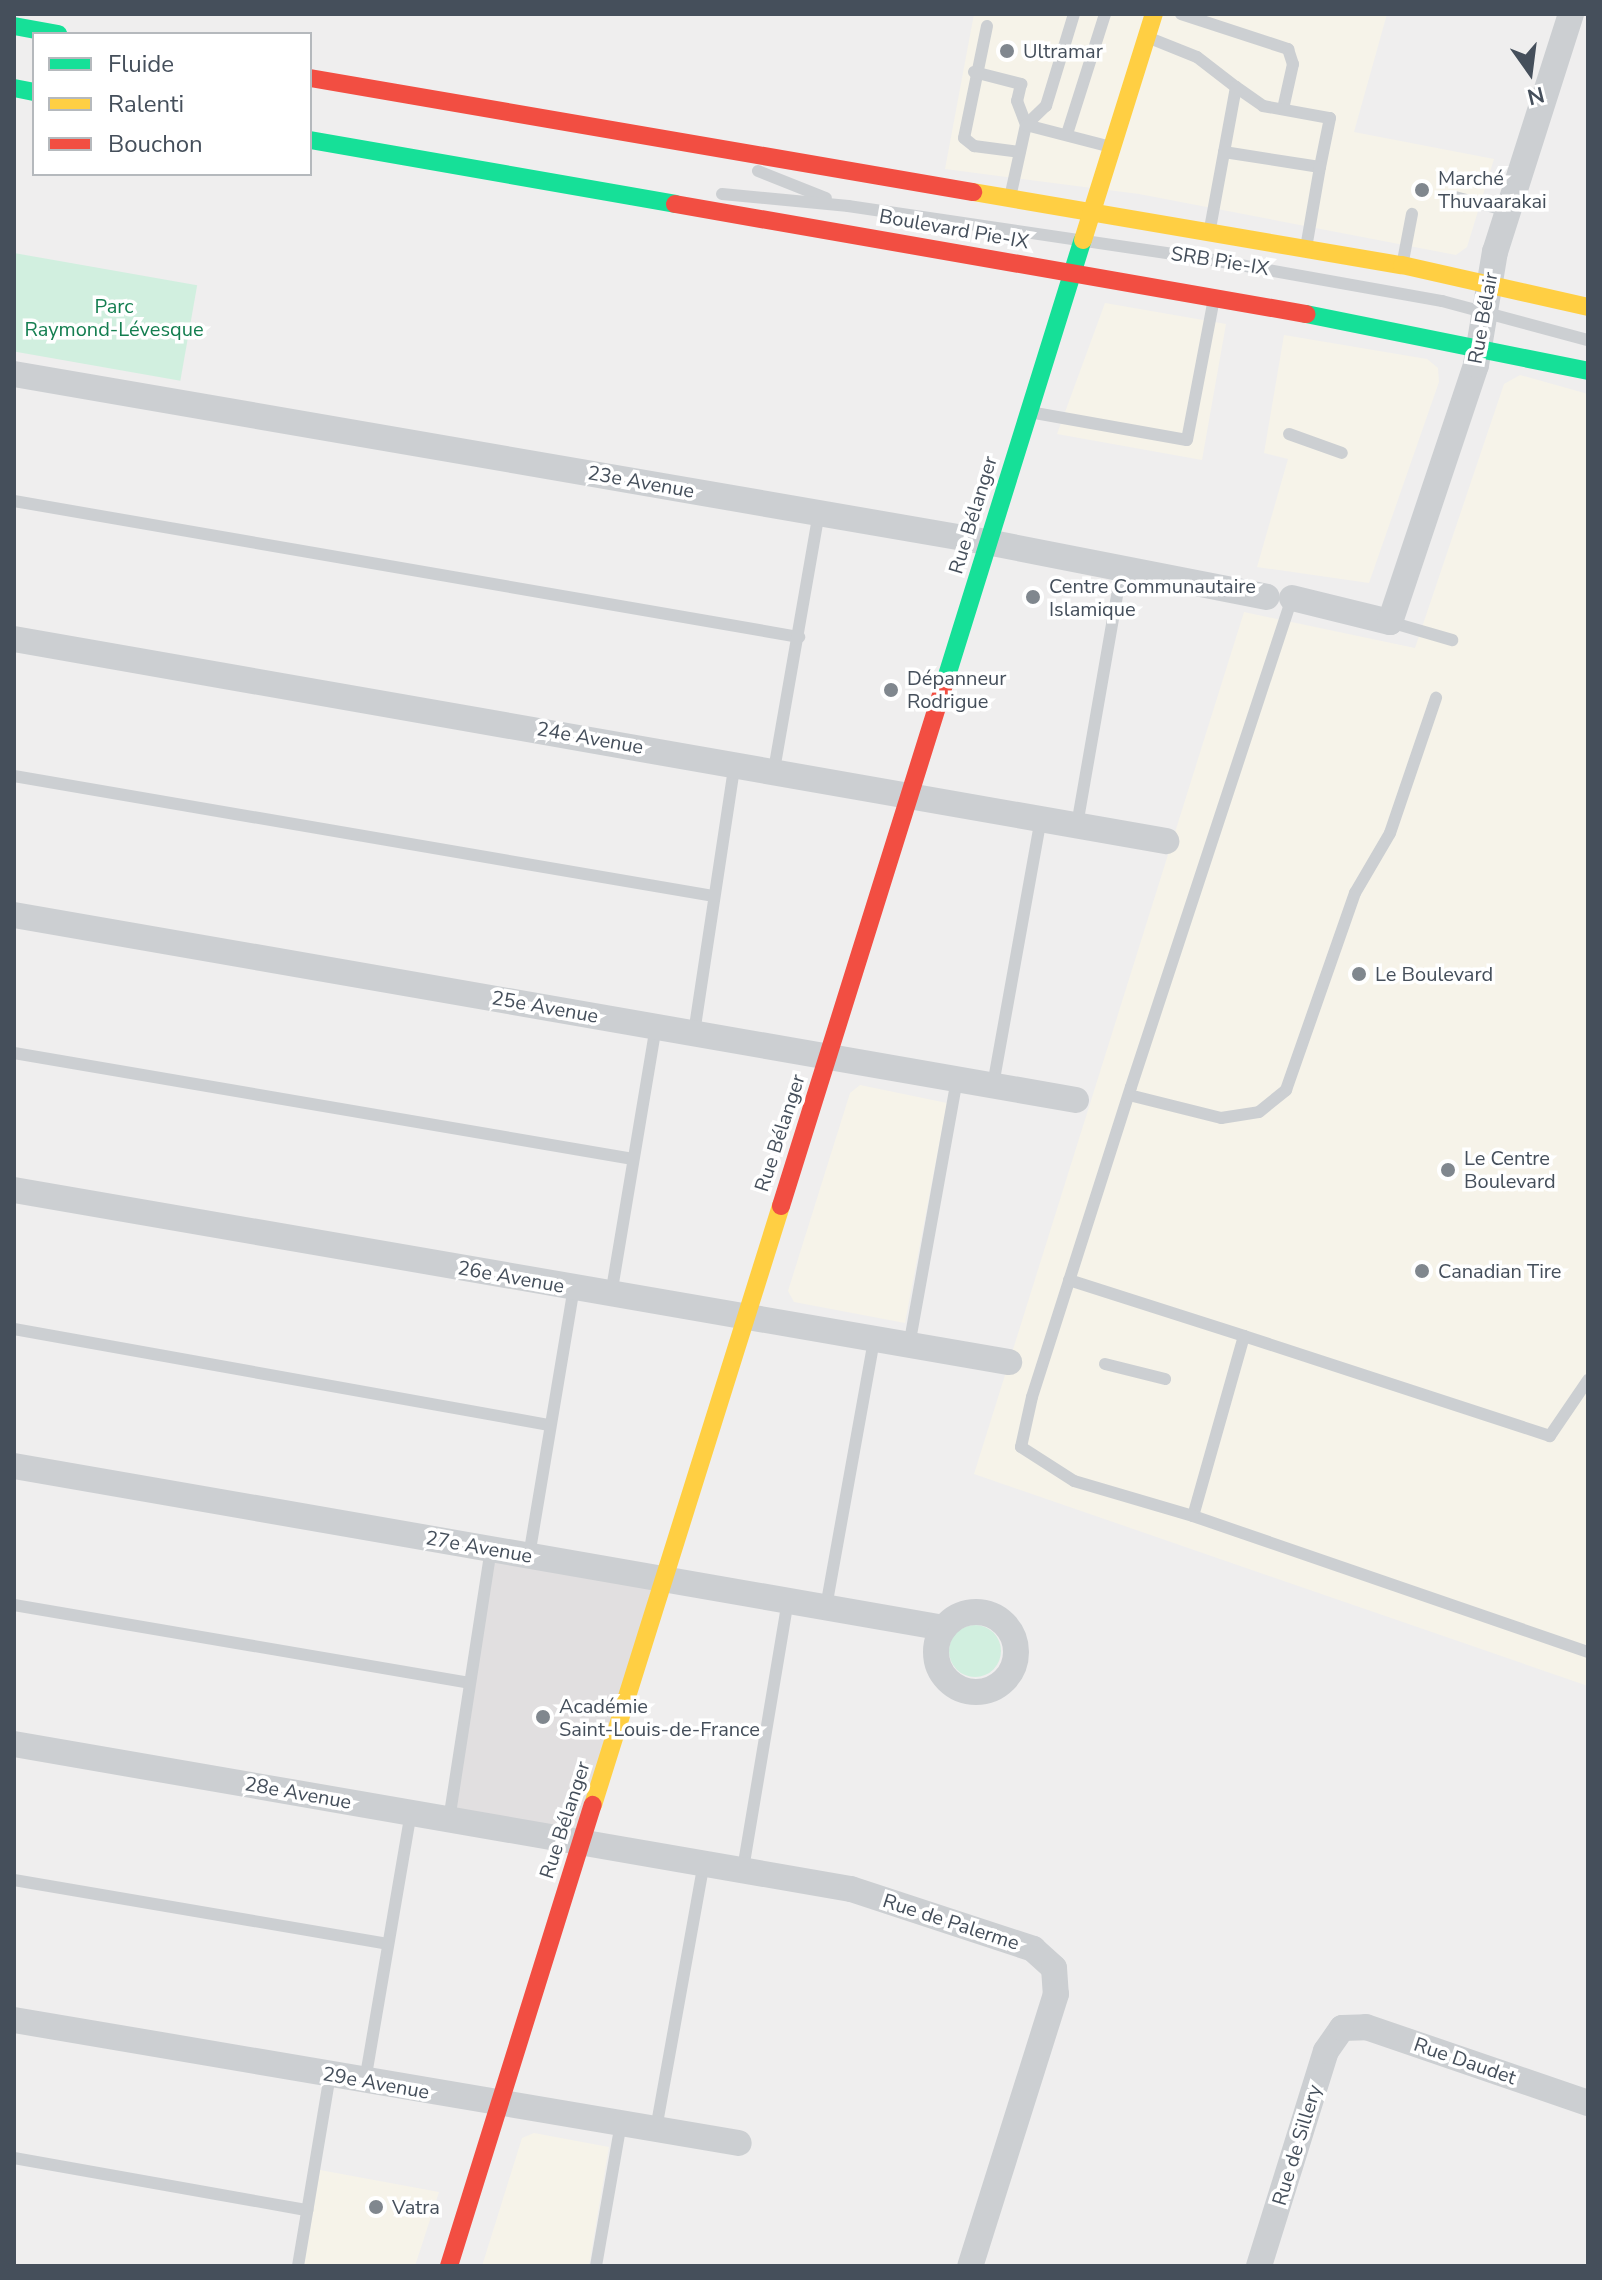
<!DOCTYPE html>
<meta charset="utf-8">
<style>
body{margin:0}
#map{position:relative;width:1602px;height:2280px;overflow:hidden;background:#efeeee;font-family:"Nunito Sans",sans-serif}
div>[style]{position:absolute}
.commercial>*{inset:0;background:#f6f3e9}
.education>*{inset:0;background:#e1dfe0}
.green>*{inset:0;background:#d1efdf;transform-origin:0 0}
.round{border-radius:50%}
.lane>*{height:12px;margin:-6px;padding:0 6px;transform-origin:6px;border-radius:6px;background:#cccfd2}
.street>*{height:26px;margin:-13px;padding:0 13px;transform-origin:13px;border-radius:13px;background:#cccfd2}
.street>.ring{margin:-13px;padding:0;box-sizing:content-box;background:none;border:26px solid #cccfd2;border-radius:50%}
.fast>*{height:18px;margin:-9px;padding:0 9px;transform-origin:9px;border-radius:9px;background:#16e098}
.slow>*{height:18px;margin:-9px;padding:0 9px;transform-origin:9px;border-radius:9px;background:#ffcf43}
.jam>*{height:18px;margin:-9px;padding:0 9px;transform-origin:9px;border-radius:9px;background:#f24e42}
.dots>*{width:22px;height:22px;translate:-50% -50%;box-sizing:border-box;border:4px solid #fff;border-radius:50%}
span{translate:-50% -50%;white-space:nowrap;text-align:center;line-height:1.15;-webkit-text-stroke:7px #fff;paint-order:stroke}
.poi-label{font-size:20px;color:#454f5b}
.left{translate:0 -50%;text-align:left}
.street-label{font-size:20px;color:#454f5b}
.park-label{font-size:20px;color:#147e50}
.frame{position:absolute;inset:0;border:16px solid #454f5b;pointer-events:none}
.legend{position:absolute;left:32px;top:32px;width:280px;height:144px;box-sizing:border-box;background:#fff;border:2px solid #b5b9bd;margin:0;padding:10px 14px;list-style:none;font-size:24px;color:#454f5b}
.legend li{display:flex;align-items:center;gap:16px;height:40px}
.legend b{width:40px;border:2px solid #b5b9bd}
.north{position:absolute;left:1490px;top:32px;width:80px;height:80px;-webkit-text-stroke:6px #fff;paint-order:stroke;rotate:166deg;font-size:22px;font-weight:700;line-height:32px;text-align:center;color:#454f5b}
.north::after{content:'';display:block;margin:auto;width:28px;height:36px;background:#454f5b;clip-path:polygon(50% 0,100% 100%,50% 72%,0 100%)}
</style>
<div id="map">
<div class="commercial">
<i style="clip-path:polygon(974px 14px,1387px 14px,1354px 132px,1494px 159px,1467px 247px,1456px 255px,1139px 194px,945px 169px)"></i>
<i style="clip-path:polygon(1105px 303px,1226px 324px,1202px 460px,1057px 434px)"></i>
<i style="clip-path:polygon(1284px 335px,1427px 359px,1438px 368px,1439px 382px,1369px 583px,1257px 567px,1288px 459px,1264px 453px)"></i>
<i style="clip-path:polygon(1520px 375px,1588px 394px,1588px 1686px,974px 1474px,1244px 612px,1415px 648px,1504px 384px)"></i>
<i style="clip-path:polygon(860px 1085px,947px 1103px,905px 1323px,794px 1302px,788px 1291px,850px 1093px)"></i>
<i style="clip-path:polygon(534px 2133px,609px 2147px,589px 2266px,482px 2266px,522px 2138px)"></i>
<i style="clip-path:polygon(320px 2170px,439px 2192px,415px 2266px,304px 2266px)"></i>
</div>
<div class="education">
<i style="clip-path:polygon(491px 1549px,666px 1579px,582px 1840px,449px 1820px)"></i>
</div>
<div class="green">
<i style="left:14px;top:253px;width:186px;height:97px;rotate:10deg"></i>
<i class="round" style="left:949px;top:1625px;width:52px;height:52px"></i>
</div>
<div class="lane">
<i style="left:1181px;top:14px;width:113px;rotate:18.1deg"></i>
<i style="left:1288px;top:49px;width:16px;rotate:72deg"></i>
<i style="left:1293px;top:64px;width:46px;rotate:102.5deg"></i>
<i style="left:987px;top:26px;width:114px;rotate:101.6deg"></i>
<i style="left:964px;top:138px;width:13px;rotate:39deg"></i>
<i style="left:974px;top:146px;width:46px;rotate:7.4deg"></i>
<i style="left:1152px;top:39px;width:48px;rotate:21.8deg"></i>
<i style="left:1197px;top:57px;width:49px;rotate:37.6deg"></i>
<i style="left:1236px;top:87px;width:143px;rotate:100.4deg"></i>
<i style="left:974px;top:72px;width:49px;rotate:14.3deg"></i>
<i style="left:1021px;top:84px;width:17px;rotate:103deg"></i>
<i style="left:1017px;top:101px;width:26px;rotate:69deg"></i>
<i style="left:1026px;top:125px;width:28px;rotate:-44deg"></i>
<i style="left:1046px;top:106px;width:96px;rotate:-73.1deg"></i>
<i style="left:1236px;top:87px;width:33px;rotate:35deg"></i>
<i style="left:1263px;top:106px;width:68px;rotate:10.2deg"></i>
<i style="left:1330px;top:118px;width:50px;rotate:101.5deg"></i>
<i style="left:1067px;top:134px;width:126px;rotate:-72.4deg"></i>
<i style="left:1224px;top:152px;width:97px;rotate:8.9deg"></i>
<i style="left:1320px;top:167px;width:76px;rotate:99.8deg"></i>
<i style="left:758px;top:171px;width:73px;rotate:21.7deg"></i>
<i style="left:1011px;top:193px;width:70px;rotate:-77.6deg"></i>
<i style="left:1026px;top:125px;width:88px;rotate:14.5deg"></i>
<i style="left:722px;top:194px;width:127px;rotate:5.4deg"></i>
<i style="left:848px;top:206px;width:368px;rotate:8.4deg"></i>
<i style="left:1212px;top:260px;width:234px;rotate:10.1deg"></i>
<i style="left:1442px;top:301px;width:151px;rotate:15deg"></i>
<i style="left:1455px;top:197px;width:55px;rotate:14.8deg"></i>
<i style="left:1403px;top:261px;width:48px;rotate:-79.2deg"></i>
<i style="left:1035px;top:413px;width:154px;rotate:10.1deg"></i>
<i style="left:1187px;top:440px;width:138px;rotate:-79.2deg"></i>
<i style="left:1289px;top:434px;width:56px;rotate:19.7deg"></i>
<i style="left:14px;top:501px;width:797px;rotate:9.83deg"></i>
<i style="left:1390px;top:622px;width:65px;rotate:16.2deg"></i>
<i style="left:774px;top:770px;width:261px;rotate:-80.1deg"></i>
<i style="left:14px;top:776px;width:709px;rotate:9.74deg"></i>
<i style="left:1077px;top:825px;width:262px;rotate:-80.1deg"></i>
<i style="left:694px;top:1033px;width:273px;rotate:-81.4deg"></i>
<i style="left:14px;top:1053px;width:628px;rotate:9.72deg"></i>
<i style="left:993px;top:1085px;width:271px;rotate:-79.8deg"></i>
<i style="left:1129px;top:1095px;width:95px;rotate:14deg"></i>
<i style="left:1221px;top:1118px;width:38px;rotate:-9deg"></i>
<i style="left:1259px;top:1112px;width:35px;rotate:-39deg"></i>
<i style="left:1286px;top:1090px;width:209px;rotate:-70.7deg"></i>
<i style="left:1355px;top:893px;width:69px;rotate:-59.7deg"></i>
<i style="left:1390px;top:833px;width:143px;rotate:-71.2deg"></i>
<i style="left:1069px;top:1280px;width:184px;rotate:17.7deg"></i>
<i style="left:611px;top:1295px;width:273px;rotate:-80.5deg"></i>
<i style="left:14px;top:1329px;width:544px;rotate:10.17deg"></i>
<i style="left:909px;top:1346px;width:271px;rotate:-79.8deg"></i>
<i style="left:1105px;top:1364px;width:62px;rotate:14deg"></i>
<i style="left:1588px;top:1380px;width:68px;rotate:124.2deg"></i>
<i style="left:1550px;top:1436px;width:322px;rotate:-161.9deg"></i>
<i style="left:1244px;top:1336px;width:187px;rotate:105.8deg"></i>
<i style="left:1193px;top:1516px;width:418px;rotate:19deg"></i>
<i style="left:1193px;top:1516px;width:124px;rotate:-163.6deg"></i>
<i style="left:1074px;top:1481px;width:63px;rotate:-147.3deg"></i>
<i style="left:1021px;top:1447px;width:51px;rotate:-77.6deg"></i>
<i style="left:1032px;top:1397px;width:325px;rotate:-72.3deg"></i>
<i style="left:1131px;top:1087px;width:515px;rotate:-71.78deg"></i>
<i style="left:529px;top:1556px;width:272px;rotate:-80.5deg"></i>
<i style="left:14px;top:1605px;width:462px;rotate:9.7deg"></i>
<i style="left:826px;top:1607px;width:271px;rotate:-79.8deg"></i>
<i style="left:449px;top:1820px;width:274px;rotate:-81.2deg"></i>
<i style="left:743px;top:1869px;width:273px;rotate:-80.5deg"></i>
<i style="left:14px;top:1880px;width:379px;rotate:9.7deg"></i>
<i style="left:365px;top:2081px;width:272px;rotate:-80.3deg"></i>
<i style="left:656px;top:2129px;width:271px;rotate:-79.8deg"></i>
<i style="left:14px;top:2158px;width:298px;rotate:10.1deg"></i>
<i style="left:298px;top:2266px;width:194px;rotate:-80.5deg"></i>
<i style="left:596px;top:2266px;width:145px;rotate:-80.1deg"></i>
</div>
<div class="street">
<i style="left:14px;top:374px;width:987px;rotate:9.8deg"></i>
<i style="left:987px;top:542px;width:285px;rotate:11.1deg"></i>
<i style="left:1292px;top:598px;width:101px;rotate:13.8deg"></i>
<i style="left:1390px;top:622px;width:271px;rotate:-71.5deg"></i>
<i style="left:1476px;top:365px;width:115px;rotate:-80.5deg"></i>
<i style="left:1495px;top:252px;width:250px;rotate:-72.3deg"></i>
<i style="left:14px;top:639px;width:1170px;rotate:9.95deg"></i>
<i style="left:14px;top:915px;width:1078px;rotate:9.88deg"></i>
<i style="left:14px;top:1190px;width:1010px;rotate:9.81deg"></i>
<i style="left:14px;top:1466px;width:944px;rotate:9.88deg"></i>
<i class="ring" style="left:936px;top:1612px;width:54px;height:54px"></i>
<i style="left:14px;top:1744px;width:849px;rotate:9.83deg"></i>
<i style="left:851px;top:1889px;width:192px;rotate:18.2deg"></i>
<i style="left:1033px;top:1949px;width:28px;rotate:42deg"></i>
<i style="left:1054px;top:1968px;width:26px;rotate:86deg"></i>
<i style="left:1056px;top:1994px;width:285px;rotate:107.5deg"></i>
<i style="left:14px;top:2020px;width:735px;rotate:9.63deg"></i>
<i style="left:1259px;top:2266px;width:225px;rotate:-72.7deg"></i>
<i style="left:1326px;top:2051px;width:28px;rotate:-55deg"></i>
<i style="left:1342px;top:2028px;width:24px;rotate:-2deg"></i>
<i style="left:1366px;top:2027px;width:235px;rotate:18.9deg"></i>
</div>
<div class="fast">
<i style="left:14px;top:26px;width:45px;rotate:10.3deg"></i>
<i style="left:14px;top:88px;width:20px;rotate:11deg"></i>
<i style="left:310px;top:140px;width:371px;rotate:9.9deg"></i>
<i style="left:1306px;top:314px;width:288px;rotate:11.4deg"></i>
<i style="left:944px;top:685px;width:466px;rotate:-72.7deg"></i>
</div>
<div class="slow">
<i style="left:973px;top:192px;width:435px;rotate:9.7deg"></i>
<i style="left:1402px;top:265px;width:191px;rotate:12.7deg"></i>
<i style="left:1083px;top:240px;width:237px;rotate:-72.6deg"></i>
<i style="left:593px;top:1805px;width:628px;rotate:-72.58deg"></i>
</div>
<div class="jam">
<i style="left:310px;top:78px;width:673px;rotate:9.76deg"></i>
<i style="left:675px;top:204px;width:641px;rotate:9.89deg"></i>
<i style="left:781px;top:1206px;width:546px;rotate:-72.63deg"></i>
<i style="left:449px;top:2266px;width:483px;rotate:-72.7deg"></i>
</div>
<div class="dots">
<i style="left:1007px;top:51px;background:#80878e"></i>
<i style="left:1422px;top:190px;background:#80878e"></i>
<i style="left:1033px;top:597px;background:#80878e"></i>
<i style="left:891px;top:690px;background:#80878e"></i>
<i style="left:1359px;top:974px;background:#80878e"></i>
<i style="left:1448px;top:1170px;background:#80878e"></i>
<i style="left:1422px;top:1271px;background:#80878e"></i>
<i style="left:543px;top:1717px;background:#80878e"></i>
<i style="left:376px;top:2207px;background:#80878e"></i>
</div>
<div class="poi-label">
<span class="left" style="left:1023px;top:51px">Ultramar</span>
<span class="left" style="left:1438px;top:190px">Marché<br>Thuvaarakai</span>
<span class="left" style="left:1049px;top:598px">Centre Communautaire<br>Islamique</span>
<span class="left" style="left:907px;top:690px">Dépanneur<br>Rodrigue</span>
<span class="left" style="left:1375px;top:974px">Le Boulevard</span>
<span class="left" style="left:1464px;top:1170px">Le Centre<br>Boulevard</span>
<span class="left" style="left:1438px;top:1271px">Canadian Tire</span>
<span class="left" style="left:559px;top:1718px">Académie<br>Saint-Louis-de-France</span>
<span class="left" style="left:392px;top:2207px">Vatra</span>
</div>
<div class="street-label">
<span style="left:954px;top:229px;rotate:10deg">Boulevard Pie-IX</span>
<span style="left:1220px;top:261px;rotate:9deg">SRB Pie-IX</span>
<span style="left:1483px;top:318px;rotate:-80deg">Rue Bélair</span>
<span style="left:641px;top:482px;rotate:10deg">23e Avenue</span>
<span style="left:973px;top:515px;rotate:-73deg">Rue Bélanger</span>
<span style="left:590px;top:738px;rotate:10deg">24e Avenue</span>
<span style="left:545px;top:1007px;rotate:10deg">25e Avenue</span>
<span style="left:780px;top:1133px;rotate:-72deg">Rue Bélanger</span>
<span style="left:511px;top:1277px;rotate:10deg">26e Avenue</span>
<span style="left:479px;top:1547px;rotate:10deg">27e Avenue</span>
<span style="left:298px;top:1793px;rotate:10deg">28e Avenue</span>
<span style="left:565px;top:1820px;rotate:-72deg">Rue Bélanger</span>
<span style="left:951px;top:1922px;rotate:18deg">Rue de Palerme</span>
<span style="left:1465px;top:2061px;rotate:19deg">Rue Daudet</span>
<span style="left:376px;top:2083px;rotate:10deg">29e Avenue</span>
<span style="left:1297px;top:2145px;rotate:-73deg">Rue de Sillery</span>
</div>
<div class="park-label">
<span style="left:114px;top:318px">Parc<br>Raymond-Lévesque</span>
</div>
<div class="frame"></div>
<ul class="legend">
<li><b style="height:10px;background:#16e098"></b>Fluide</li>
<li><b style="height:10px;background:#ffcf43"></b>Ralenti</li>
<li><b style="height:10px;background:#f24e42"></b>Bouchon</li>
</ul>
<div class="north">N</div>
</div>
